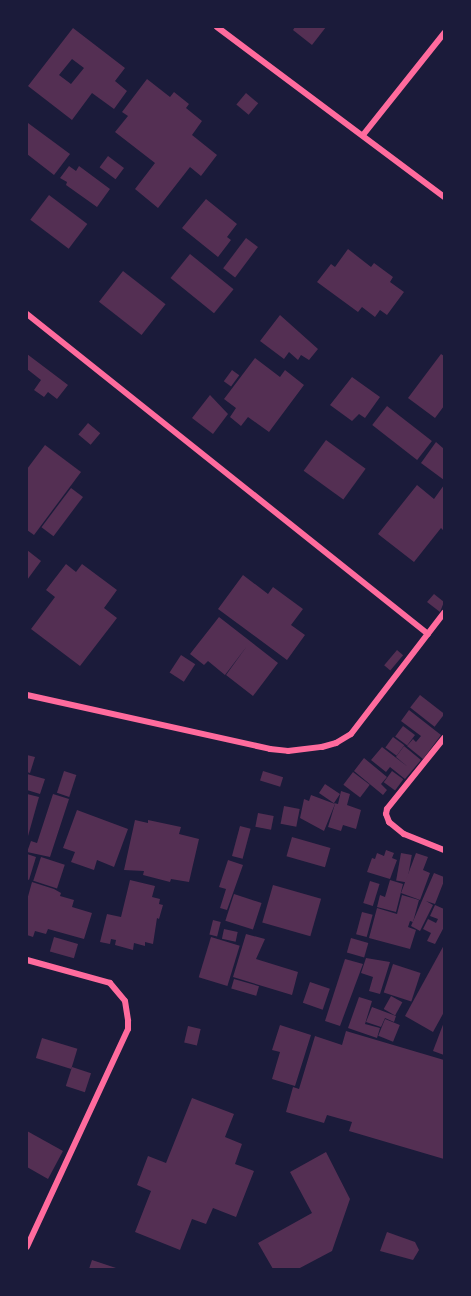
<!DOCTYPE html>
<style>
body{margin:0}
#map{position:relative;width:471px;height:1296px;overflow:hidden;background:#1b1b3a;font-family:"DM Sans",sans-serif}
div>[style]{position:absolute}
.building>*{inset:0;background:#542f53;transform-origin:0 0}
.minor>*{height:6px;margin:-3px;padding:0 3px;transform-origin:3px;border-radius:3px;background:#ff6b9d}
span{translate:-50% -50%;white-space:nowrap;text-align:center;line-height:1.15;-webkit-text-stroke:4.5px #1b1b3a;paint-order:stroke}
.frame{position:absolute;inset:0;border:28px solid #1b1b3a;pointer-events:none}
</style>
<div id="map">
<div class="building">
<i style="clip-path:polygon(295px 27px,326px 27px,312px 45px,293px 30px)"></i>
<i style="clip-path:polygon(evenodd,73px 28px,125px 68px,115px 81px,127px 91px,114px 109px,92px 93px,72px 120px,28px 86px,73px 28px,72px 59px,84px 68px,71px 84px,59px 75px,72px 59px)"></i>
<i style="clip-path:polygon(147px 79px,170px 97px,174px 92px,189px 104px,186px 108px,202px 121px,192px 135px,217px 155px,201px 176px,190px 167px,158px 208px,135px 189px,155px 163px,115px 132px,128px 116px,122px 112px)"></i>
<i style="left:246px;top:93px;width:16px;height:15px;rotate:40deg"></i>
<i style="clip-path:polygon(28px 123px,70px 154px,54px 175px,27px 154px)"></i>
<i style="left:108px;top:156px;width:20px;height:14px;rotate:37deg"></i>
<i style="clip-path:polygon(69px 166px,76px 171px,79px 166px,110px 189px,97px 207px,66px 185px,67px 182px,60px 178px)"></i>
<i style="left:49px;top:195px;width:48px;height:31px;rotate:37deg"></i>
<i style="clip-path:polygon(206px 199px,237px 224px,227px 237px,231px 240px,218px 257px,182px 228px)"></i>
<i style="left:246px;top:238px;width:15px;height:38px;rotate:37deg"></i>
<i style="clip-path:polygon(348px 249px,371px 267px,374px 263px,393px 277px,390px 282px,404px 292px,387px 315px,380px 310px,375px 317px,362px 307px,358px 312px,317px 282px,331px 264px,335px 267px)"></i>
<i style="left:190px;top:254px;width:56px;height:31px;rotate:39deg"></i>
<i style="left:123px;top:271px;width:54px;height:39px;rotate:38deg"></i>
<i style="clip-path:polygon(280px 315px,318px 349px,309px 360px,301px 355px,298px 360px,289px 352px,284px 359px,260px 341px)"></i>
<i style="clip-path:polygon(27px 354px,68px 385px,57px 399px,48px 392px,44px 397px,34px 390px,41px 380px,27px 369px)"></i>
<i style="clip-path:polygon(441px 354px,444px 356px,444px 406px,435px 418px,408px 398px)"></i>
<i style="clip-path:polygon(255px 358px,280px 377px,285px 370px,304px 385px,269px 432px,248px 417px,241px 426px,230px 417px,236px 408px,224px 399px)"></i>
<i style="left:232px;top:370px;width:9px;height:14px;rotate:36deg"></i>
<i style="clip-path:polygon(352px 377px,380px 397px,365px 418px,359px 414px,352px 421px,330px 405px)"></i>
<i style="clip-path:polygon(210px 395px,228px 414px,213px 434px,192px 418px)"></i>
<i style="left:387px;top:406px;width:57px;height:24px;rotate:38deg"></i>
<i style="left:88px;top:423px;width:16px;height:15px;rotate:40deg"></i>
<i style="left:326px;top:440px;width:49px;height:38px;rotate:36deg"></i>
<i style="clip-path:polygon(436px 442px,444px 449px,444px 480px,421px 463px)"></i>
<i style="clip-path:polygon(45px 445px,81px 472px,34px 535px,27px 530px,27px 469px)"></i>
<i style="clip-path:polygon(417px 485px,434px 499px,444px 485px,444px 531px,441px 528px,414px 562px,378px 534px)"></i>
<i style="left:71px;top:488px;width:15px;height:49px;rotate:37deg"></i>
<i style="clip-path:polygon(27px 550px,41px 561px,27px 580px)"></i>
<i style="clip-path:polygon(66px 564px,76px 572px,82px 564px,117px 590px,104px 608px,117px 618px,80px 666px,31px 629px,55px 597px,46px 590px)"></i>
<i style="clip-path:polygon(243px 575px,268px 594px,273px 587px,303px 609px,291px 625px,305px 635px,287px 660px,218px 609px)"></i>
<i style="clip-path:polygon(434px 594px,444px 602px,440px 612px,427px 602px)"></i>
<i style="clip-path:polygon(219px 617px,278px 663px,253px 696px,226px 675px,247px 646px,225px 675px,208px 661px,204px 665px,190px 654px)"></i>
<i style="left:397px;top:650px;width:8px;height:20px;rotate:40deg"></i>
<i style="left:181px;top:655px;width:17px;height:21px;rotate:33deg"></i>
<i style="left:420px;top:695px;width:31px;height:16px;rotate:38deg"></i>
<i style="clip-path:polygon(409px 710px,441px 735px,423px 759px,407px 746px,413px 739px,416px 742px,421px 736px,401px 721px)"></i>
<i style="left:403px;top:726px;width:15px;height:13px;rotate:37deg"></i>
<i style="left:393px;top:737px;width:14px;height:13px;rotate:36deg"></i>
<i style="clip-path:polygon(404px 746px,421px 760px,405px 779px,390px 767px,386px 772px,371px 760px,382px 747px,408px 767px,396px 757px)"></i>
<i style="clip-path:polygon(27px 755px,35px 757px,30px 773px,27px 772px)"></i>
<i style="clip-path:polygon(364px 758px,387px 777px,381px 784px,387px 790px,383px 795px,354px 771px)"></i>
<i style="left:64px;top:771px;width:13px;height:23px;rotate:18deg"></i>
<i style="left:263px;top:771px;width:21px;height:10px;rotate:17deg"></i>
<i style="left:392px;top:771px;width:14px;height:14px;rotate:36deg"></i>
<i style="left:353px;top:772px;width:21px;height:16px;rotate:37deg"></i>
<i style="clip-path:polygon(27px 774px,45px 779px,40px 794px,27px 790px)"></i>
<i style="clip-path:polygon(325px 784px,340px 794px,334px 803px,338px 804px,341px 791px,350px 794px,347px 805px,361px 810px,356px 829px,343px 825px,341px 831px,328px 827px,335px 804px,319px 793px)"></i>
<i style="clip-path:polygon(27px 794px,39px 797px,28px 836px,27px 836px)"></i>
<i style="clip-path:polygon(53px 794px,69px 799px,50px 857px,27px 852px,31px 841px,37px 843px)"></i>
<i style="clip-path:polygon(311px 795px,335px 804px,324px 831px,300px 818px,304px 799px,309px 801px)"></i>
<i style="left:284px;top:806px;width:16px;height:18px;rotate:11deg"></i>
<i style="clip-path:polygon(77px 810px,128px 829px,114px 867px,97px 860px,94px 870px,71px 862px,75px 852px,63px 848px)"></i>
<i style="left:258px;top:813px;width:16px;height:14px;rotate:11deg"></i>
<i style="clip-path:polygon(135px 820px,148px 823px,148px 820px,181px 827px,179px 834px,199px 839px,189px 882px,171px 879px,170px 882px,143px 875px,144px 871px,124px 870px)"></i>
<i style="left:240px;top:826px;width:11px;height:31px;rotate:15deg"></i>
<i style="left:292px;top:837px;width:40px;height:20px;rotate:16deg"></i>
<i style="clip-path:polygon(386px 850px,394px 853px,392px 858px,397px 860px,390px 879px,367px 872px,372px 858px,375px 859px,377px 853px,384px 856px)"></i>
<i style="left:401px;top:853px;width:11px;height:28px;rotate:10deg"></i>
<i style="clip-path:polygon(416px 853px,428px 857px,423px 870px,430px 873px,420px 900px,401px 893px)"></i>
<i style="clip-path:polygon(27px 854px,36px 857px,29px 880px,27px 879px)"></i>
<i style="left:41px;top:857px;width:25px;height:25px;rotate:18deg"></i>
<i style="clip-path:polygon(228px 860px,243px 865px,227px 910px,220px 908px,226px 889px,219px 887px)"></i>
<i style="clip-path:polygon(434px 873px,444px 877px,444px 881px,435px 904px,426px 901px,433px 905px,420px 931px,411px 926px)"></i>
<i style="clip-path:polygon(130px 880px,155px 886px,152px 897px,160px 899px,159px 904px,163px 905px,159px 919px,157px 918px,153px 944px,145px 942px,145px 946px,134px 943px,133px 950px,115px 945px,116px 940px,111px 939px,110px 944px,100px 942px,107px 914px,121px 917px)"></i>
<i style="clip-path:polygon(390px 880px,403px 884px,396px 912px,377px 907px,380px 895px,385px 897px)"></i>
<i style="left:370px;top:881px;width:10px;height:23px;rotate:17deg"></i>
<i style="clip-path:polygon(32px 882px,54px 889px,61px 893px,60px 896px,74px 900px,72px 907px,92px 913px,84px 939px,48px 929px,46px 934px,35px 931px,33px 937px,27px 935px,27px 900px)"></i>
<i style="left:273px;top:885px;width:50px;height:39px;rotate:16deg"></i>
<i style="left:234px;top:894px;width:29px;height:28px;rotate:18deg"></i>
<i style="clip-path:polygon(402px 895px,419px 900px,413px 922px,410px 921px,408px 927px,416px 930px,410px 949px,369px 938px,377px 908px,397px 914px)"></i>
<i style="clip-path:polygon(435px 905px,444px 909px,444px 927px,435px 944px,427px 941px,431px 933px,423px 929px,428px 919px,436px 923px,438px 919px,430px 916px)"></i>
<i style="left:362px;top:912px;width:11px;height:23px;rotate:15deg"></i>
<i style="left:213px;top:920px;width:8px;height:15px;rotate:14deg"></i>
<i style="left:224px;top:929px;width:14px;height:10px;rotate:12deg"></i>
<i style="clip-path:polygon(246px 934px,265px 939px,256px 959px,298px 972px,292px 995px,233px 977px)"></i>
<i style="left:54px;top:937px;width:25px;height:15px;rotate:16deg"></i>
<i style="left:211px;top:937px;width:30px;height:42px;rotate:17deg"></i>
<i style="left:351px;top:938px;width:18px;height:15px;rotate:16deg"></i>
<i style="clip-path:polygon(444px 945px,444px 1012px,433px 1032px,405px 1016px)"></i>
<i style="clip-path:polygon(366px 958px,390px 962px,380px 994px,369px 991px,373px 977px,361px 973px)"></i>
<i style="clip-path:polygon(345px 959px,363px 964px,340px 1026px,325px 1021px)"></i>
<i style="left:393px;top:964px;width:29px;height:30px;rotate:18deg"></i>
<i style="left:234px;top:979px;width:26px;height:10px;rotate:16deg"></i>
<i style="left:310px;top:982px;width:21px;height:22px;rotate:19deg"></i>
<i style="left:391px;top:996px;width:13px;height:15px;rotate:29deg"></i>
<i style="clip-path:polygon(359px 997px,372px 1001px,365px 1024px,380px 1028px,377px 1038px,348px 1028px)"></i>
<i style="clip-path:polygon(372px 1007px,396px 1016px,394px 1022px,385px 1018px,381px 1027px,366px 1022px)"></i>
<i style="left:385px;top:1019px;width:16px;height:18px;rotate:22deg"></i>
<i style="clip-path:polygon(444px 1022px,444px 1055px,433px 1051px)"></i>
<i style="clip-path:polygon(280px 1025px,311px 1035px,295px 1086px,272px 1079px,280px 1052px,272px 1050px)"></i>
<i style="left:188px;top:1026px;width:13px;height:17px;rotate:13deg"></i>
<i style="clip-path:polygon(346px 1031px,444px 1060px,444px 1159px,349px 1131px,352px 1122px,327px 1115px,324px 1123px,286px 1112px,293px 1087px,299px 1089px,315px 1036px,342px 1045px)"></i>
<i style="left:42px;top:1038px;width:37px;height:21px;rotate:17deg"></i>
<i style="left:72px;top:1067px;width:20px;height:20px;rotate:18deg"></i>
<i style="clip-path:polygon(192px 1098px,234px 1114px,225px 1137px,242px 1144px,235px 1164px,254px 1171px,236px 1217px,213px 1208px,206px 1224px,192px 1219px,180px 1250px,135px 1232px,151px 1191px,137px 1185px,148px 1156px,166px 1163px)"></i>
<i style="clip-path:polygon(27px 1131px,63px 1151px,48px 1179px,27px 1167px)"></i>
<i style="clip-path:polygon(326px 1152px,350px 1199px,332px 1251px,298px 1269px,273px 1269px,258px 1243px,312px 1213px,290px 1172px)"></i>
<i style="clip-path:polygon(387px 1232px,415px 1242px,419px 1250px,413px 1260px,380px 1251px)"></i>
<i style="clip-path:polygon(92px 1260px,119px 1269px,89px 1269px)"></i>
</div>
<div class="minor">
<i style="left:217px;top:27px;width:284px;rotate:36.8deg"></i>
<i style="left:363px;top:135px;width:130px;rotate:-51.5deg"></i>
<i style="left:27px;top:314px;width:513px;rotate:38.59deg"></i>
<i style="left:27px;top:695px;width:249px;rotate:12.5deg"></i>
<i style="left:270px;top:749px;width:18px;rotate:6deg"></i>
<i style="left:288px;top:751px;width:34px;rotate:-7deg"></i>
<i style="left:322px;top:747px;width:15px;rotate:-16deg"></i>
<i style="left:336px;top:743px;width:17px;rotate:-31deg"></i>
<i style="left:351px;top:734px;width:153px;rotate:-52.5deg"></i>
<i style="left:444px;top:738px;width:91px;rotate:128.8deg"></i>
<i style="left:387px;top:809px;width:5px;rotate:101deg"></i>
<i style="left:386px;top:814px;width:9px;rotate:69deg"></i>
<i style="left:389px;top:822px;width:19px;rotate:39deg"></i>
<i style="left:404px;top:834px;width:43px;rotate:21.8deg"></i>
<i style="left:27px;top:960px;width:86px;rotate:15.5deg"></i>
<i style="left:110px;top:983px;width:23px;rotate:50deg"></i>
<i style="left:125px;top:1001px;width:20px;rotate:81deg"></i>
<i style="left:128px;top:1021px;width:8px;rotate:90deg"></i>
<i style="left:128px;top:1029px;width:240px;rotate:114.9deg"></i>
</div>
<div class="frame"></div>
</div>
